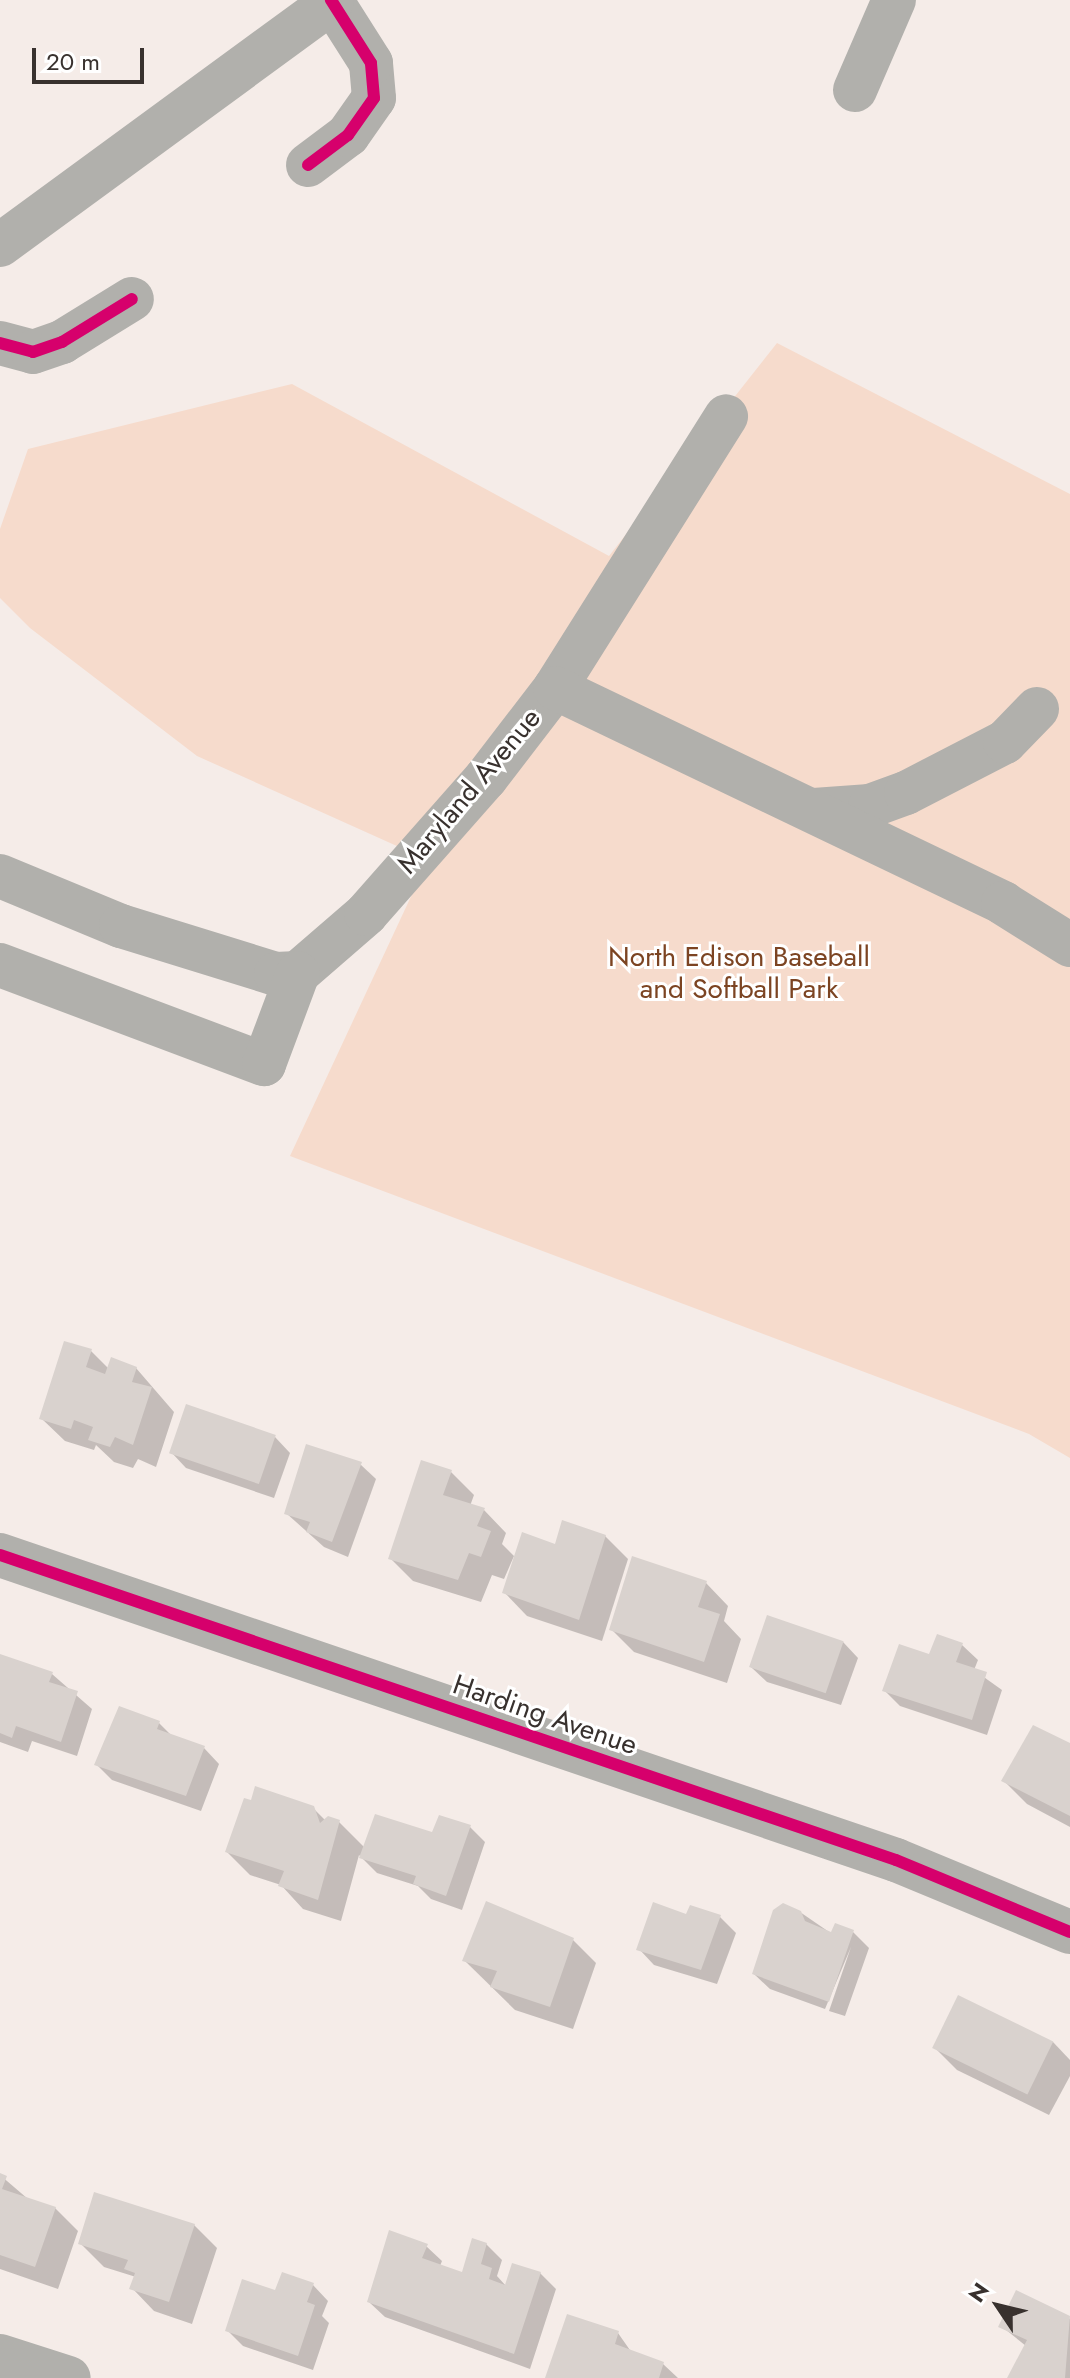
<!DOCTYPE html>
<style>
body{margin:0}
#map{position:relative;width:1070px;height:2378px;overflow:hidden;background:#f5ece8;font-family:Jost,sans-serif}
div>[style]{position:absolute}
.green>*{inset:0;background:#f6dbcc}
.shadow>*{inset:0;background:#0003}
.building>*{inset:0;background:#d9d2ce;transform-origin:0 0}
.minor>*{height:44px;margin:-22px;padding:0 22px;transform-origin:22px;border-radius:22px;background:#b1b0ac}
.cycleway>*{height:12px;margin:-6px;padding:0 6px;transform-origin:6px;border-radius:6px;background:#d6006c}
span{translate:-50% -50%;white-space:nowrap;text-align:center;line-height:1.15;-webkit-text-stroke:6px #fff;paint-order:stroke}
.street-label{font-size:28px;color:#38312e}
.park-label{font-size:28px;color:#7c4422}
.north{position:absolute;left:958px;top:2266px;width:80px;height:80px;-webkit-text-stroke:6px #fff;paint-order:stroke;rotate:305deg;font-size:22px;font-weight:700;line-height:32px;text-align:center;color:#38312e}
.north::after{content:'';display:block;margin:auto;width:28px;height:36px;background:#38312e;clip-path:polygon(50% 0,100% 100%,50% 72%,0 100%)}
.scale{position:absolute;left:32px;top:48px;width:112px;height:36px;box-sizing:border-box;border:4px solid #38312e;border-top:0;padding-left:10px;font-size:24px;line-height:28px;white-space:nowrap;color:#38312e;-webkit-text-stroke:6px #fff;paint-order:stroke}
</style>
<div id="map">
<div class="green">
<i style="clip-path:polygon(777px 343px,1070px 494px,1070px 1458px,1029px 1434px,290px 1156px,428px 860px,197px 756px,30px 628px,0 598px,0 529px,28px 449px,292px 384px,609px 556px)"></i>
</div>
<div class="shadow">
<i style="clip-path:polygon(91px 1351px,109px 1369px,136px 1368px,174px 1412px,156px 1467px,138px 1459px,133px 1468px,114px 1462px,96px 1445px,94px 1450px,65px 1441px,42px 1419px)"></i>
<i style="clip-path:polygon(275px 1437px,290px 1453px,274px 1498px,186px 1468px,171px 1452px)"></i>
<i style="clip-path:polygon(423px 1462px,451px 1472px,474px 1495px,470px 1506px,484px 1510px,506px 1533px,502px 1544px,514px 1556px,504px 1579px,492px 1575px,481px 1602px,413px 1581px,390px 1558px)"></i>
<i style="clip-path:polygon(360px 1464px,376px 1479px,348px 1557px,324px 1547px,286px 1513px)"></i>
<i style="clip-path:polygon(605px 1536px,628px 1559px,602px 1641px,527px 1616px,505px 1593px,556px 1546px)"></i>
<i style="clip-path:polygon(706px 1583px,728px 1606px,724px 1621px,741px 1639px,727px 1683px,634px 1652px,611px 1629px)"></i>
<i style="clip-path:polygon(843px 1642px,858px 1658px,841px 1705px,767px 1682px,751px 1667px)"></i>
<i style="clip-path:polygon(962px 1645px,978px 1660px,974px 1670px,1002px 1690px,987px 1735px,900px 1706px,885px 1691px,931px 1657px)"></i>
<i style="clip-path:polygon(0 1661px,52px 1674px,92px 1709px,77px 1756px,32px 1741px,28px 1752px,0 1742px)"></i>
<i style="clip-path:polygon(159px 1723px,173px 1737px,204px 1748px,219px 1764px,201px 1811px,112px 1780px,96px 1764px)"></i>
<i style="clip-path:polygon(1070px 1745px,1070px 1827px,1027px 1804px,1004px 1781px)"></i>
<i style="clip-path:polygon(313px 1808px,326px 1821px,339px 1822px,365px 1848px,470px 1827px,485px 1842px,462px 1910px,431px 1899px,418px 1886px,377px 1873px,359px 1855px,341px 1921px,303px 1909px,281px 1885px,250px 1875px,227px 1852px)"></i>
<i style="clip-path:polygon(800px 1912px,832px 1934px,853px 1932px,869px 1948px,845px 2016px,829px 2011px,851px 1947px,825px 2009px,770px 1989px,754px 1974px)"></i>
<i style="clip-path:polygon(687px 1916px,720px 1917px,736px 1933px,717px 1984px,654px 1965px,639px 1949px)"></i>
<i style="clip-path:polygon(573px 1940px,596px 1963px,573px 2029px,515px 2010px,465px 1961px)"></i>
<i style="clip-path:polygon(1053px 2042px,1070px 2060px,1070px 2076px,1049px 2115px,957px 2070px,934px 2047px)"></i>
<i style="clip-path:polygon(0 2175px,28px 2199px,55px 2208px,78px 2231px,58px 2289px,0 2269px)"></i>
<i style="clip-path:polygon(194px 2225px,217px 2248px,192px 2324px,154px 2311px,132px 2288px,136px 2277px,104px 2267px,81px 2244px)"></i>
<i style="clip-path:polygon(486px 2244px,502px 2260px,497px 2276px,506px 2286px,540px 2273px,556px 2289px,530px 2369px,385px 2317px,369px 2302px,426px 2246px,442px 2261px,440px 2266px,463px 2274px)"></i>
<i style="clip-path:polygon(313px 2285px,328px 2301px,322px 2316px,329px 2323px,313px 2370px,243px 2346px,227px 2330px,276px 2293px)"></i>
<i style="clip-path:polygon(1017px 2293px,1070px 2319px,1070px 2378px,1009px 2378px,1026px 2346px,1001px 2326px)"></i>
<i style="clip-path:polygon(618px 2333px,632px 2353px,663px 2364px,678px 2378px,547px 2378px)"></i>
</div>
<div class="building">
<i style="clip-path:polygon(64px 1341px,92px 1349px,86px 1367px,105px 1374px,111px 1357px,137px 1367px,132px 1382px,152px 1387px,133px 1445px,115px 1437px,110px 1447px,88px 1440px,93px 1427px,74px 1420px,71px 1429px,39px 1419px)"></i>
<i style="left:186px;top:1404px;width:95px;height:52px;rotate:19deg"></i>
<i style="clip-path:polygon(306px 1444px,362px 1462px,332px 1542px,306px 1532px,310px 1522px,284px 1514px)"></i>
<i style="clip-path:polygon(421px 1460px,452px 1470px,443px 1495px,485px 1508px,477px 1526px,491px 1531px,481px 1557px,469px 1553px,458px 1580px,388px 1559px)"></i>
<i style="clip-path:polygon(562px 1520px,606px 1535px,579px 1620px,502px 1593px,522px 1532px,555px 1544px)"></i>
<i style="clip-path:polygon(632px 1556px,707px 1581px,698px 1607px,720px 1614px,704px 1662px,609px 1630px)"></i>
<i style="left:767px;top:1615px;width:81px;height:55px;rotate:19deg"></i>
<i style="clip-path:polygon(937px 1634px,963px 1643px,956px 1662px,987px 1672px,972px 1720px,882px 1691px,899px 1644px,929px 1654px)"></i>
<i style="clip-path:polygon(0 1654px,53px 1672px,49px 1682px,78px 1691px,61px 1742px,16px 1726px,12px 1738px,0 1733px)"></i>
<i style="clip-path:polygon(119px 1706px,160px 1721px,157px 1729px,205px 1746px,186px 1796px,94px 1765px)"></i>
<i style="clip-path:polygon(1033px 1725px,1070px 1743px,1070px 1816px,1001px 1781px)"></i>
<i style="clip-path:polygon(255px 1786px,314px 1806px,320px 1823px,328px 1816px,340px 1820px,318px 1900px,278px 1886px,284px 1871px,225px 1852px,244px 1798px,251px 1800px)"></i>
<i style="clip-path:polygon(375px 1814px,432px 1832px,439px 1815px,471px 1825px,446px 1896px,413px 1884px,416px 1876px,359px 1858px)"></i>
<i style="clip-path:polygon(486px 1901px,574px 1938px,550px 2007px,490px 1987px,497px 1971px,462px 1961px)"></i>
<i style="clip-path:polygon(653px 1902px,686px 1914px,690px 1905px,721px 1915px,701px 1970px,636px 1950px)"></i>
<i style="clip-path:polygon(783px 1903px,801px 1911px,805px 1921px,831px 1932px,835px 1923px,854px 1930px,829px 2002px,752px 1974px,773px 1910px)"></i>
<i style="left:958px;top:1995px;width:106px;height:59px;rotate:26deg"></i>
<i style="clip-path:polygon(0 2173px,7px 2176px,2px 2189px,56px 2207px,35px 2267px,0 2255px)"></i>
<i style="clip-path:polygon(94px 2192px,195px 2224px,169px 2302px,129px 2289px,135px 2273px,124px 2269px,128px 2260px,78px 2244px)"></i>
<i style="clip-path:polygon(389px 2230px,428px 2244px,422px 2258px,462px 2272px,472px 2238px,487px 2243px,481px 2264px,492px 2268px,489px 2279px,505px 2285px,512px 2263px,541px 2272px,514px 2354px,367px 2302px)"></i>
<i style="clip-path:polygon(282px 2272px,314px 2283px,307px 2302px,315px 2305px,298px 2356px,225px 2331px,242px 2279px,275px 2290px)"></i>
<i style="clip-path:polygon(1016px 2290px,1070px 2316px,1065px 2378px,1007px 2378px,1027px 2340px,998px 2327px)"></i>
<i style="clip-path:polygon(567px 2314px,619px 2331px,615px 2344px,664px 2362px,659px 2378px,545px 2378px)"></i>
</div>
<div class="minor">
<i style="left:855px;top:90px;width:98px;rotate:-66.6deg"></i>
<i style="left:308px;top:165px;width:50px;rotate:-36.9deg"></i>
<i style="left:348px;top:135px;width:45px;rotate:-54.9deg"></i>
<i style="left:374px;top:98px;width:35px;rotate:-95deg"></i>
<i style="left:371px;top:63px;width:75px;rotate:-122.4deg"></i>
<i style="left:0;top:245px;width:411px;rotate:-36.2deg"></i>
<i style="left:0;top:343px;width:34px;rotate:15deg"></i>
<i style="left:33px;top:352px;width:31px;rotate:-19deg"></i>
<i style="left:62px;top:342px;width:82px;rotate:-31.6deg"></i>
<i style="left:555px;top:688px;width:321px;rotate:-57.8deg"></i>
<i style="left:814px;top:810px;width:56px;rotate:-4.1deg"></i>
<i style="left:870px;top:806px;width:38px;rotate:-20deg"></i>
<i style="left:906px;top:793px;width:111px;rotate:-27.3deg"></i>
<i style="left:1005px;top:742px;width:46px;rotate:-45.9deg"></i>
<i style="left:0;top:876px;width:131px;rotate:22.5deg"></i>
<i style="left:121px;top:926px;width:162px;rotate:17.2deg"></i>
<i style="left:276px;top:974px;width:22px;rotate:-3deg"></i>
<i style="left:298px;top:973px;width:90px;rotate:-40.9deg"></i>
<i style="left:366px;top:914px;width:181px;rotate:-48.6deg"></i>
<i style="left:486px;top:778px;width:113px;rotate:-52.5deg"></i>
<i style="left:555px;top:688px;width:497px;rotate:25.6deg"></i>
<i style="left:1003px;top:903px;width:79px;rotate:32.1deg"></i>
<i style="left:0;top:965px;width:282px;rotate:20.6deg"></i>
<i style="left:264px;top:1064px;width:97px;rotate:-69.5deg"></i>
<i style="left:0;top:1555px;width:946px;rotate:18.8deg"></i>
<i style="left:896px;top:1860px;width:188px;rotate:22.5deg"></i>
<i style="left:0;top:2356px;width:72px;rotate:17.7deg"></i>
</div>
<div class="cycleway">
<i style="left:308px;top:165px;width:50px;rotate:-36.9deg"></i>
<i style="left:348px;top:135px;width:45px;rotate:-54.9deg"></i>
<i style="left:374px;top:98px;width:35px;rotate:-95deg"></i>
<i style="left:371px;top:63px;width:75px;rotate:-122.4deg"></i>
<i style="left:0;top:343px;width:34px;rotate:15deg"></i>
<i style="left:33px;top:352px;width:31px;rotate:-19deg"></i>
<i style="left:62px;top:342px;width:82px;rotate:-31.6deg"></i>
<i style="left:0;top:1555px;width:946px;rotate:18.8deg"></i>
<i style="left:896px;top:1860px;width:188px;rotate:22.5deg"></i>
</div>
<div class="street-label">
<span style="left:469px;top:791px;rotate:-50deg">Maryland Avenue</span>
<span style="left:545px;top:1715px;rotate:19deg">Harding Avenue</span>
</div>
<div class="park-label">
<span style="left:739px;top:973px">North Edison Baseball<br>and Softball Park</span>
</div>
<div class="north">N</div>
<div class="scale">20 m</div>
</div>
